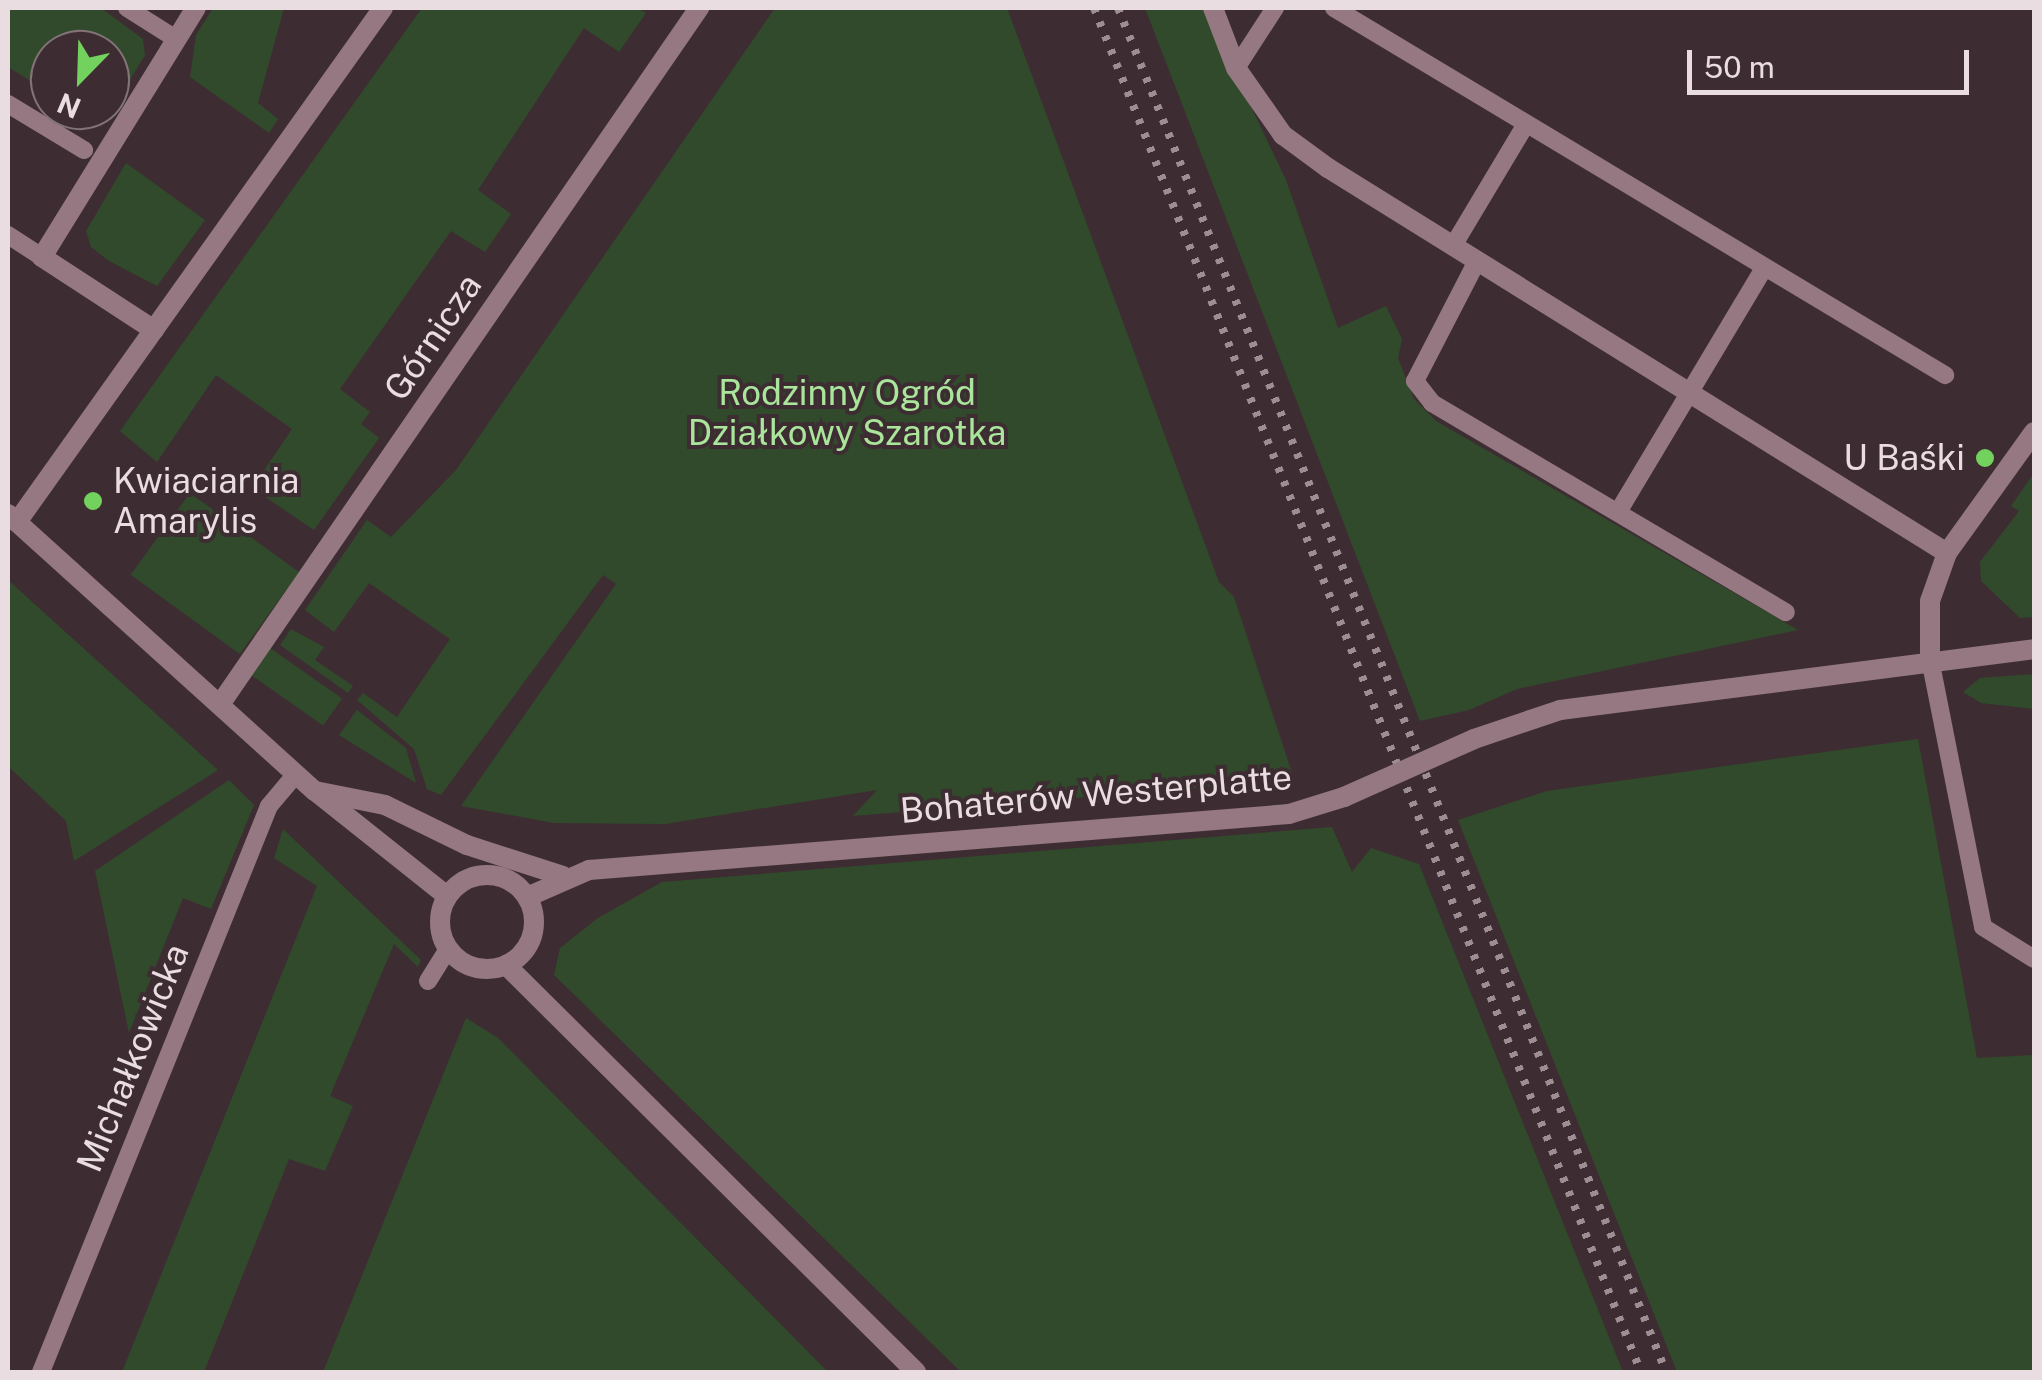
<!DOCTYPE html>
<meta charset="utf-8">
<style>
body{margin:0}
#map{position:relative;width:2042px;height:1380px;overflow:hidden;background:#3d2d32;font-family:"Public Sans",sans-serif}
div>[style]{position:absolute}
.green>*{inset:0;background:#314a2b;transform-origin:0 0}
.service>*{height:18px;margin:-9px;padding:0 9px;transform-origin:9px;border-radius:9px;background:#957881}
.minor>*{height:20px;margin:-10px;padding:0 10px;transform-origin:10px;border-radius:10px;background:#957881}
.tertiary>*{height:20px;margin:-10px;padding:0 10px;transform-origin:10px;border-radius:10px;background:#957881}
.tertiary>.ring{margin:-10px;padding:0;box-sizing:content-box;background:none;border:20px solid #957881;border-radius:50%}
.rail>*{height:8px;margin-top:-4px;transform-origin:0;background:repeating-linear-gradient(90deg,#9c8e93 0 5px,transparent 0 15px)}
.minor-bridge>*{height:20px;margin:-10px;padding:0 10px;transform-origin:10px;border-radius:10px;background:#957881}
.dots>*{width:28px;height:28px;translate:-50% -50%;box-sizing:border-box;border:5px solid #3d2d32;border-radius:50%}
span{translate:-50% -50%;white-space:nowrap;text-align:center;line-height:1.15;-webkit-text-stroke:8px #3d2d32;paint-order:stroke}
.street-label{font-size:35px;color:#e9dde1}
.park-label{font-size:35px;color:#a9e59b}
.poi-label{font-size:35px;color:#e9dde1}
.right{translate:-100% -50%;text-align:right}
.left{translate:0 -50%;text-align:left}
.frame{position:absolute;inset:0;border:10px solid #e9dde1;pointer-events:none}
.north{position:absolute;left:30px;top:30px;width:100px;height:100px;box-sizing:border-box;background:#3d2d32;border:2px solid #827378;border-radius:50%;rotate:203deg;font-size:28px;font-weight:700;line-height:40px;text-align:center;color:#e9dde1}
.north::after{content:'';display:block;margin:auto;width:35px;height:45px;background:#73d25d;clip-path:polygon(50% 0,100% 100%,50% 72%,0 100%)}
.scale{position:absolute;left:1687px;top:50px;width:282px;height:45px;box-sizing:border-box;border:5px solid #e9dde1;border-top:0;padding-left:12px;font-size:30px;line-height:35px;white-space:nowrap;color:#e9dde1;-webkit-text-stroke:8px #3d2d32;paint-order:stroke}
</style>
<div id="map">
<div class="green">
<i style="clip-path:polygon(8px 8px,101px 8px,143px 39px,145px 55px,101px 127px,76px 110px,110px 110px,110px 50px,50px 50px,50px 93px,8px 67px)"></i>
<i style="clip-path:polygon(213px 8px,284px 8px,258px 103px,278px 119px,269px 133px,190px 77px,196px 35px)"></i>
<i style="clip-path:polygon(422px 8px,637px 8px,646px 13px,619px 52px,584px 28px,478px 190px,511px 214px,485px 252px,451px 231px,340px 389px,370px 412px,361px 424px,379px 438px,314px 530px,252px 488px,292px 429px,216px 375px,157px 462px,120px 431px)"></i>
<i style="clip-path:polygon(775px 8px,1007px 8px,1219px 582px,1234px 597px,1292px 773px,1233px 785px,853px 816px,877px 790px,665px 824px,554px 823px,461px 806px,616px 584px,603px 575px,441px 795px,427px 789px,414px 749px,357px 700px,363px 693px,397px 717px,450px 639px,369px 583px,334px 632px,305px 610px,367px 520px,391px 537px,456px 470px)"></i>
<i style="clip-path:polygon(1145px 8px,1204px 8px,1286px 180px,1338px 328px,1386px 306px,1402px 339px,1398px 358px,1414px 399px,1436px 421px,1798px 630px,1517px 689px,1469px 710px,1420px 721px)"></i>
<i style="clip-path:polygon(126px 163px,205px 220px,157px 286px,109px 261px,91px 247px,86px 231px)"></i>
<i style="clip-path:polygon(2034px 473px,2034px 617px,2020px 618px,1981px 581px,1980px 562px,2019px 511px,2011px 506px)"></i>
<i style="left:190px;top:493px;width:135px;height:101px;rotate:36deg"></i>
<i style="clip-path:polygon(8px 580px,218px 770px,74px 861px,66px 821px,8px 766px)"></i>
<i style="clip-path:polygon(291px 629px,324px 647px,315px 660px,353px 686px,348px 693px,280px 645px)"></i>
<i style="left:270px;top:648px;width:88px;height:33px;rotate:35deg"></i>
<i style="clip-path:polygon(2034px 674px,2034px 709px,1981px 703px,1963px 692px,1980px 678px)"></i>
<i style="clip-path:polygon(357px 710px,406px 748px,416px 783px,339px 735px)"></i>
<i style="clip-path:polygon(1918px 739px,1977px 1058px,2034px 1055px,2034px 1372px,1677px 1372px,1458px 820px,1547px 791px)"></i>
<i style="clip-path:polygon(229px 780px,254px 805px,211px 909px,183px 898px,129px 1033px,95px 871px)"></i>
<i style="clip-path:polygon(1332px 827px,1352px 872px,1371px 848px,1419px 864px,1623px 1372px,961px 1372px,554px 975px,560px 948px,598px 918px,662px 882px)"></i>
<i style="clip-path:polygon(283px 829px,421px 960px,418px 967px,394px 944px,330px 1096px,353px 1106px,325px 1171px,289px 1159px,204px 1372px,122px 1372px,317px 886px,274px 858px)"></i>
<i style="clip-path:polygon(466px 1018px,498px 1038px,828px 1372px,323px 1372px)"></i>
</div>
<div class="service">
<i style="left:127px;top:8px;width:58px;rotate:32.3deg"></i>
<i style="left:1334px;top:8px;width:713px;rotate:30.99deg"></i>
<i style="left:1236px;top:68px;width:72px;rotate:-57deg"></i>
<i style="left:8px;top:104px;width:89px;rotate:31.2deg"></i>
<i style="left:8px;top:235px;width:40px;rotate:32.9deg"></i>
<i style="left:1453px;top:246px;width:142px;rotate:-59.1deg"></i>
<i style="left:1477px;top:261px;width:135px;rotate:117.3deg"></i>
<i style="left:1415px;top:381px;width:28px;rotate:52deg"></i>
<i style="left:1432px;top:403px;width:411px;rotate:30.6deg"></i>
<i style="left:1618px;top:512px;width:284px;rotate:-59.1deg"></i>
<i style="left:1930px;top:659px;width:273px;rotate:78.8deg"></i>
<i style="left:1983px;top:927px;width:60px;rotate:32.1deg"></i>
<i style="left:428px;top:981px;width:38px;rotate:-58deg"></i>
<i style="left:41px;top:1372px;width:610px;rotate:-68.06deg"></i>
<i style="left:269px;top:806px;width:42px;rotate:-49.8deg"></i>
</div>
<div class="minor">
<i style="left:1213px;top:8px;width:64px;rotate:69deg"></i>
<i style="left:1236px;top:68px;width:82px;rotate:55deg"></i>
<i style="left:1283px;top:135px;width:56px;rotate:36.3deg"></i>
<i style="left:1328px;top:168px;width:729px;rotate:31.88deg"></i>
<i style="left:154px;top:330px;width:134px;rotate:-146.9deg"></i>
<i style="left:42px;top:257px;width:293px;rotate:-58.3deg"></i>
<i style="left:17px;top:522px;width:631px;rotate:-54.55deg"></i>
<i style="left:1930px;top:659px;width:58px;rotate:-90deg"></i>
<i style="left:1930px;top:601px;width:51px;rotate:-70.5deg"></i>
<i style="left:1947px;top:553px;width:149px;rotate:-54.3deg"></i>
<i style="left:221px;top:703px;width:844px;rotate:-55.48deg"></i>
<i style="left:1474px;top:739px;width:91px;rotate:-18.6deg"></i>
<i style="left:1560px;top:710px;width:478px;rotate:-7.3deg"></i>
<i style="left:315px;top:791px;width:71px;rotate:11.3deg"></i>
<i style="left:385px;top:805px;width:91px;rotate:26deg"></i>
<i style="left:467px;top:845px;width:101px;rotate:17.9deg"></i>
<i style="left:527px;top:897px;width:68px;rotate:-23.5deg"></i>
<i style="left:589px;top:870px;width:702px;rotate:-4.57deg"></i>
<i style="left:1289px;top:814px;width:58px;rotate:-17.2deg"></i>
</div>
<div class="tertiary">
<i style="left:8px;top:514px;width:413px;rotate:42.1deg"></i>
<i style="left:315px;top:791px;width:169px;rotate:38.5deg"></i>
<i class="ring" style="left:440px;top:875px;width:74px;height:74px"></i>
<i style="left:506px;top:965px;width:578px;rotate:44.79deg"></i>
</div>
<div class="rail">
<i style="left:1094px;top:8px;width:1470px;rotate:68.15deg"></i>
<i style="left:1118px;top:8px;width:1470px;rotate:68.11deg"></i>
</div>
<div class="minor-bridge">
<i style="left:1344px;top:797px;width:142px;rotate:-24deg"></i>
</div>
<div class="dots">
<i style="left:1985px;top:458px;background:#73d25d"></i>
<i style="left:93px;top:501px;background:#73d25d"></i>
</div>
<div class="street-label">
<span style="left:433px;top:337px;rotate:-56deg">Górnicza</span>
<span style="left:1096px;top:794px;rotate:-5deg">Bohaterów Westerplatte</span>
<span style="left:133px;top:1058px;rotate:-68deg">Michałkowicka</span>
</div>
<div class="park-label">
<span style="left:847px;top:413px">Rodzinny Ogród<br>Działkowy Szarotka</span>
</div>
<div class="poi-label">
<span class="right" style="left:1965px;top:458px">U Baśki</span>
<span class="left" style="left:113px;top:501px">Kwiaciarnia<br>Amarylis</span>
</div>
<div class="frame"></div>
<div class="north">N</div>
<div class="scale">50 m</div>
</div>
